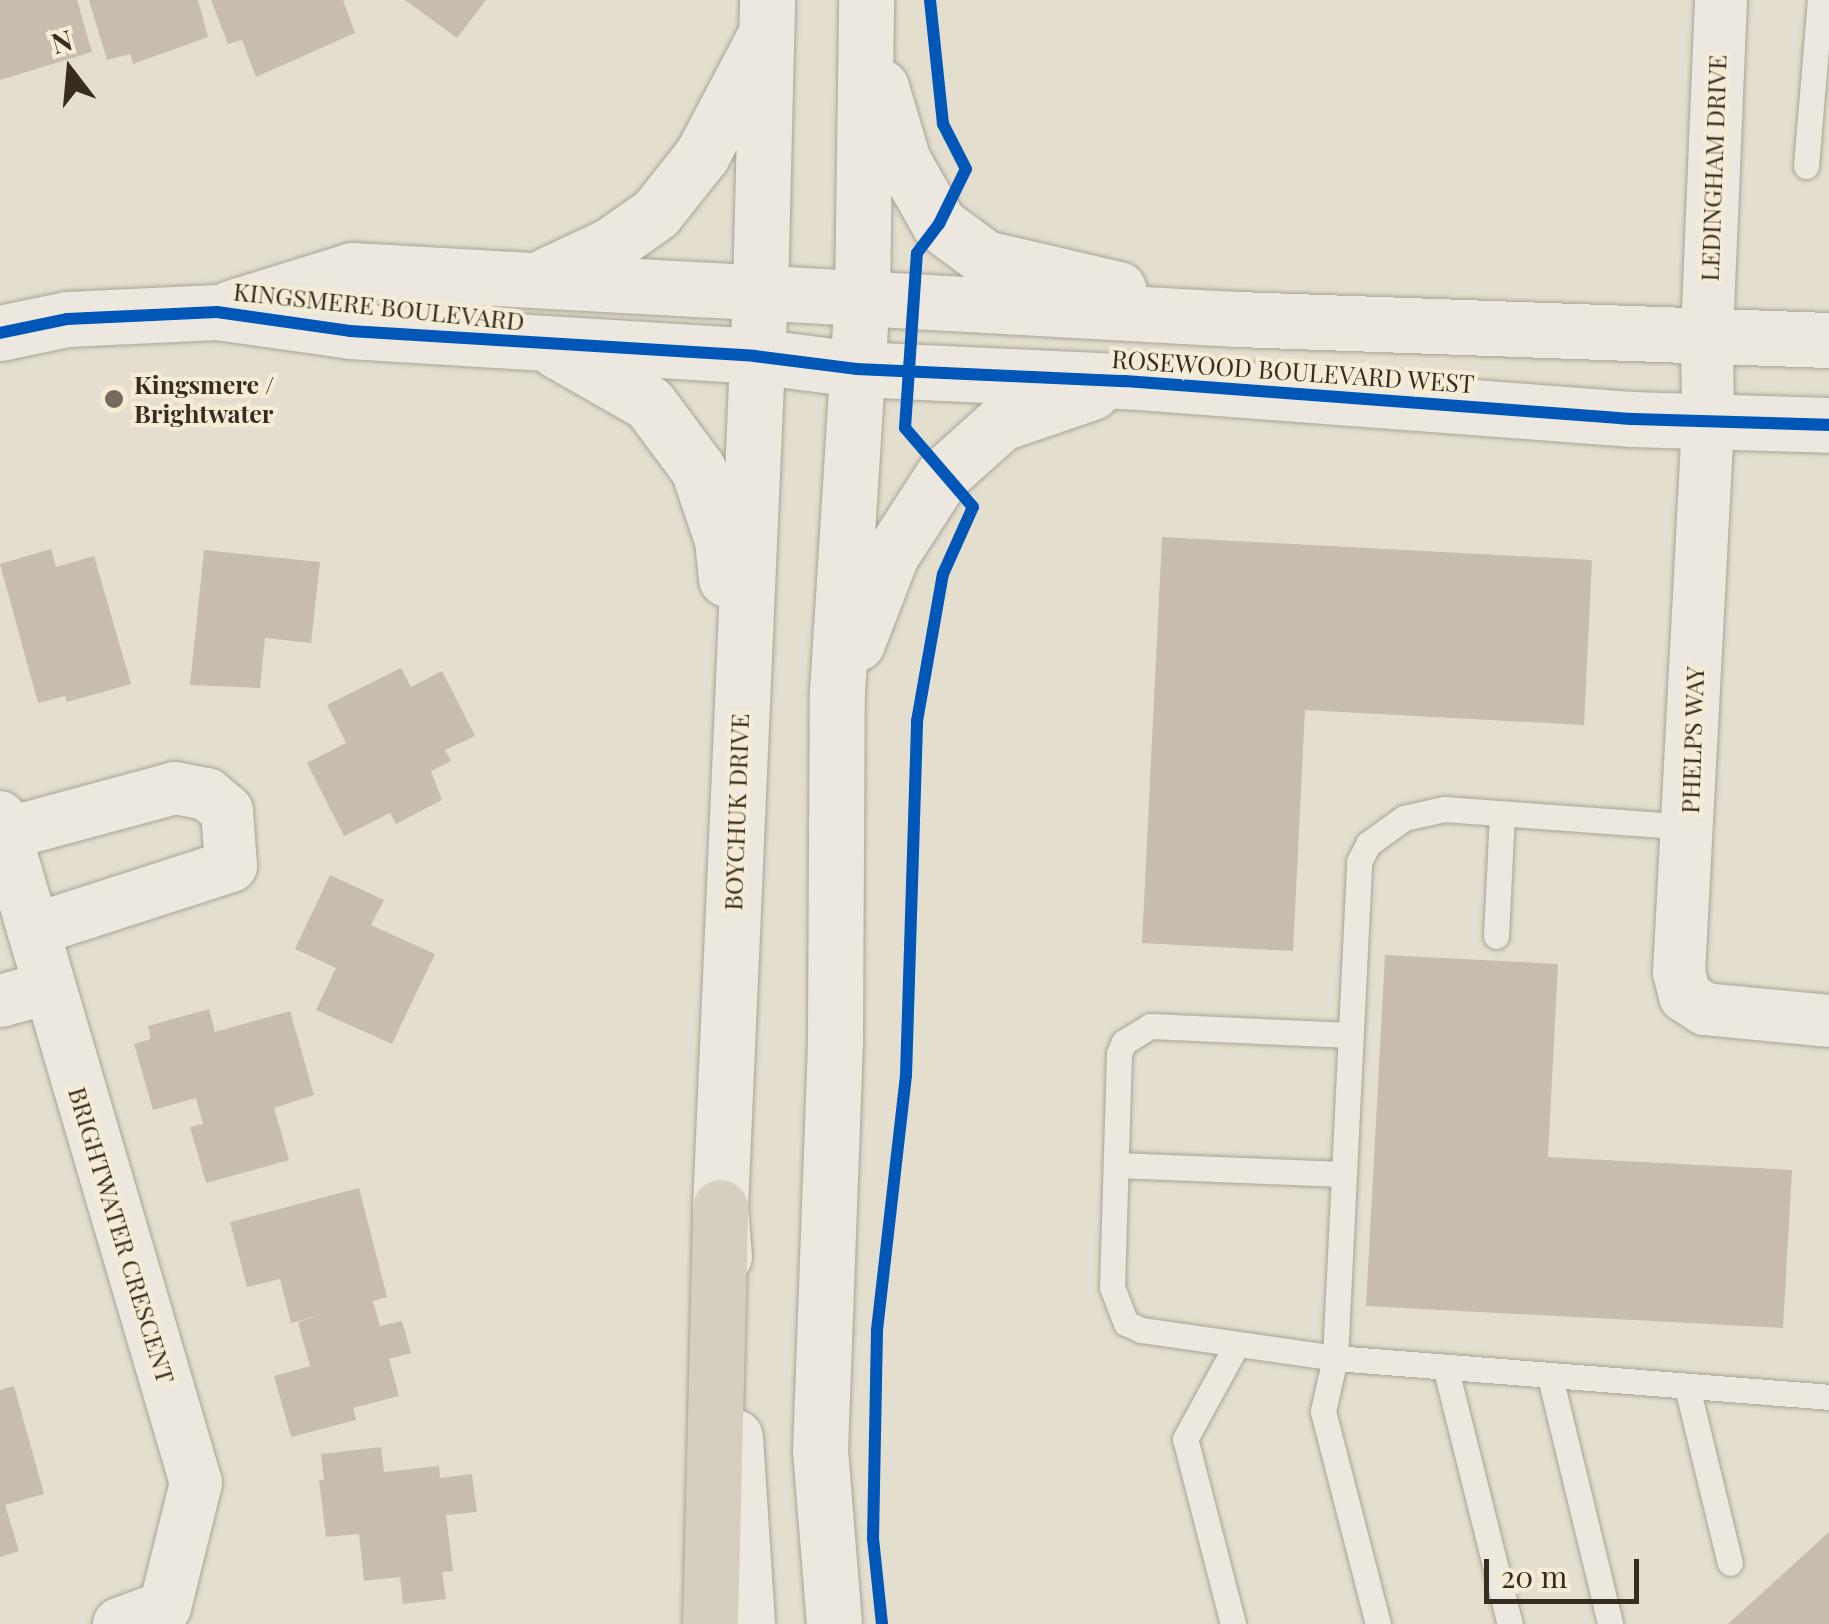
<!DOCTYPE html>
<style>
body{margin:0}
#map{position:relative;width:1829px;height:1624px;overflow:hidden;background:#e4dece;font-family:"Playfair Display",serif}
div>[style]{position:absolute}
.building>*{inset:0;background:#c7bdaf}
.roads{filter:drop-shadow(0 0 2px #a9a397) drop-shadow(0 0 2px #a9a397)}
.lane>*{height:25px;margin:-12.5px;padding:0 12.5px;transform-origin:12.5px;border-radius:12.5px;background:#ece8e0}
.street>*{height:52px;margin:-26px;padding:0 26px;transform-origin:26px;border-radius:26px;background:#ece8e0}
.secondary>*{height:55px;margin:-27.5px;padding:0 27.5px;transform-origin:27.5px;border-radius:27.5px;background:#ece8e0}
.highway>*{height:55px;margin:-27.5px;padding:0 27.5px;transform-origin:27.5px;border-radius:27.5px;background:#d6cebf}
.cycleway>*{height:12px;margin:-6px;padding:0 6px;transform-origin:6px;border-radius:6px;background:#0057b8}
.dots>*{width:28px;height:28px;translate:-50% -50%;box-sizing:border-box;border:5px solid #f4ecd5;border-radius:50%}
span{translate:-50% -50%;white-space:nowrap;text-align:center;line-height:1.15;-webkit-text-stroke:8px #f4ecd5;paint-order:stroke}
.street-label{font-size:25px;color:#372c20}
.poi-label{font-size:25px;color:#372c20;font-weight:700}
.left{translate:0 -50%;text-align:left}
.north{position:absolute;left:20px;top:20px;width:100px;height:100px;-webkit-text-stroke:8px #f4ecd5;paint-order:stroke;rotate:344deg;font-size:28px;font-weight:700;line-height:40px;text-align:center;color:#372c20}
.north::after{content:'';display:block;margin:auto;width:35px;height:45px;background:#372c20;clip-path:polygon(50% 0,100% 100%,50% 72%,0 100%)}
.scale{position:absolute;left:1484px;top:1559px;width:155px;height:45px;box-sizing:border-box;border:5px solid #372c20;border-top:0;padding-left:12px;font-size:30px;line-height:35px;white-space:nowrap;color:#372c20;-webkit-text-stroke:8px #f4ecd5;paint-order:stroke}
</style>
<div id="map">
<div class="building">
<i style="clip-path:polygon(0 0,77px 0,92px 52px,0 80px)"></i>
<i style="clip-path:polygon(89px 0,198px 0,208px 37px,133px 64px,130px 54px,107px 60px)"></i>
<i style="clip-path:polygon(211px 0,343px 0,355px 33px,256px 77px,242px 40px,228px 44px)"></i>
<i style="clip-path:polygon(405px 0,486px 0,457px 38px)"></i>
<i style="clip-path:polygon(1162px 537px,1592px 560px,1584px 725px,1305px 710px,1293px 951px,1142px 943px)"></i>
<i style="clip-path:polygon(51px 549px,56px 567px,94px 556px,131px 684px,67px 702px,65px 696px,38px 703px,0 564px)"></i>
<i style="clip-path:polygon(204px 550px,320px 562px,311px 643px,265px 638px,260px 688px,190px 685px)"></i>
<i style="clip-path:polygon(401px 668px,411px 687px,442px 671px,475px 736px,445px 750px,451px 761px,431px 771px,442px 800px,396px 824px,390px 813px,344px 836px,307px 763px,346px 743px,327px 705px)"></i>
<i style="clip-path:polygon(330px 875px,384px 900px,371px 925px,435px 954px,392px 1044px,316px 1010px,336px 968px,295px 949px)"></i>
<i style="clip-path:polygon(1385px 955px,1558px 964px,1548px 1157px,1792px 1170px,1783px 1328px,1366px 1306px)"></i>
<i style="clip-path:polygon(209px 1009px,215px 1032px,290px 1011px,314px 1095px,274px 1108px,289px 1160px,206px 1183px,190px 1127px,203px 1124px,196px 1098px,153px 1110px,134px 1044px,151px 1039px,148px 1026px)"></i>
<i style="clip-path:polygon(359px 1188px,387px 1297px,373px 1301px,380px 1326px,402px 1321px,411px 1353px,389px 1359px,399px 1396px,353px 1408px,356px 1420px,291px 1437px,274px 1376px,310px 1366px,298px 1322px,323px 1314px,291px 1323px,280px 1279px,247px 1287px,230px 1222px)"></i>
<i style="clip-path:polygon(14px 1386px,44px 1494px,5px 1505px,19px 1551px,0 1557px,0 1390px)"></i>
<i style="clip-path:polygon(381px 1447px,384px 1472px,439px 1466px,440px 1478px,472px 1474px,477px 1512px,446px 1515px,453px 1571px,442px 1572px,446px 1599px,403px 1604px,400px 1577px,364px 1581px,359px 1534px,326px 1537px,319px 1480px,324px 1480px,321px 1454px)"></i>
<i style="clip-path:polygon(1829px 1532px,1829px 1624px,1728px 1624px)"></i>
</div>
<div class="roads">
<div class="lane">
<i style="left:1806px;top:166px;width:167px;rotate:-85.2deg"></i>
<i style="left:1496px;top:936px;width:123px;rotate:-87.2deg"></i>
<i style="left:1350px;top:1035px;width:200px;rotate:-177.4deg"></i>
<i style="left:1150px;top:1026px;width:31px;rotate:148deg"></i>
<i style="left:1124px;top:1042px;width:12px;rotate:114deg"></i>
<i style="left:1119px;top:1053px;width:234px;rotate:91.7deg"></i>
<i style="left:1112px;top:1287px;width:39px;rotate:69deg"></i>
<i style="left:1126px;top:1323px;width:17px;rotate:25deg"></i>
<i style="left:1141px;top:1330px;width:196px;rotate:8.2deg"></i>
<i style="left:1335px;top:1358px;width:497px;rotate:-87.2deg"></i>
<i style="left:1359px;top:862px;width:20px;rotate:-63deg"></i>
<i style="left:1368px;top:844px;width:44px;rotate:-35.8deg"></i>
<i style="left:1404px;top:818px;width:41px;rotate:-12.7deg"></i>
<i style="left:1444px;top:809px;width:246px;rotate:4.2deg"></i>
<i style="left:1116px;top:1165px;width:227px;rotate:2.3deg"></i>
<i style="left:1446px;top:1370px;width:262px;rotate:75.9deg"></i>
<i style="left:1550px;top:1377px;width:254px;rotate:76.3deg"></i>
<i style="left:1687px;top:1387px;width:181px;rotate:76.3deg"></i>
<i style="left:1233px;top:1624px;width:191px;rotate:-104.5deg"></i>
<i style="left:1185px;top:1439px;width:108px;rotate:-61.3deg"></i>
<i style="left:1378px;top:1624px;width:220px;rotate:-104.5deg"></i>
<i style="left:1323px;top:1411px;width:54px;rotate:-77.2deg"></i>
<i style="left:1335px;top:1358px;width:496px;rotate:4.5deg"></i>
</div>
<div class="street">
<i style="left:1721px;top:0;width:335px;rotate:92.4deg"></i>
<i style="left:1707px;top:335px;width:88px;rotate:89.3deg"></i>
<i style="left:1708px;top:423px;width:550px;rotate:93.02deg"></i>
<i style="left:1679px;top:972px;width:25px;rotate:76deg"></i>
<i style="left:1685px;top:996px;width:24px;rotate:33deg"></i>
<i style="left:1705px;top:1009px;width:125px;rotate:5.5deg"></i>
<i style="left:0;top:817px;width:694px;rotate:73.6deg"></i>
<i style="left:196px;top:1483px;width:128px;rotate:104deg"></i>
<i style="left:165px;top:1607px;width:49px;rotate:159.7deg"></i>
<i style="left:5px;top:834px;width:176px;rotate:-15.1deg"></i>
<i style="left:175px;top:788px;width:33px;rotate:11deg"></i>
<i style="left:207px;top:794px;width:26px;rotate:40deg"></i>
<i style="left:227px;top:811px;width:55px;rotate:85.8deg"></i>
<i style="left:231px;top:866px;width:208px;rotate:162.1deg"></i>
<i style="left:0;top:1001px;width:50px;rotate:-15.2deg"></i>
</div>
<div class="secondary">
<i style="left:881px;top:87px;width:77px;rotate:73.4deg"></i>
<i style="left:903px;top:161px;width:73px;rotate:60.3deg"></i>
<i style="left:939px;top:224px;width:57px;rotate:36.5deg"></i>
<i style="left:985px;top:258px;width:137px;rotate:13.1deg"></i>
<i style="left:547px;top:275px;width:71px;rotate:-25.1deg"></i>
<i style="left:611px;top:245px;width:55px;rotate:-35.4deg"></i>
<i style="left:656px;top:213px;width:74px;rotate:-51.6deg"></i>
<i style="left:702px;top:155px;width:129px;rotate:-62.2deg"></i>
<i style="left:230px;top:308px;width:128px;rotate:-17.3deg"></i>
<i style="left:352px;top:270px;width:887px;rotate:3.17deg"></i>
<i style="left:1238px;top:319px;width:591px;rotate:2.04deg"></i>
<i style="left:0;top:333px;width:68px;rotate:-11.8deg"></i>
<i style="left:67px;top:319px;width:150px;rotate:-2.7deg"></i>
<i style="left:217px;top:312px;width:134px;rotate:8.1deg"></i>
<i style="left:350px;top:331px;width:405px;rotate:3.5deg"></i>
<i style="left:754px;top:356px;width:104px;rotate:7.2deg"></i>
<i style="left:857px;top:369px;width:268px;rotate:2.6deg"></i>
<i style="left:1125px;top:381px;width:507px;rotate:4.29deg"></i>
<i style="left:1631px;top:419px;width:198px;rotate:1.7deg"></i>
<i style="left:556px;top:350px;width:107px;rotate:29.7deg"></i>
<i style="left:649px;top:403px;width:82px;rotate:53.4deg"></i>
<i style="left:698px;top:469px;width:75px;rotate:71.3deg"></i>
<i style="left:722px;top:540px;width:39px;rotate:84deg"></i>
<i style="left:857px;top:643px;width:94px;rotate:-68.9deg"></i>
<i style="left:891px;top:555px;width:95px;rotate:-57deg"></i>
<i style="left:943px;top:475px;width:78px;rotate:-41.9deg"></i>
<i style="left:1001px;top:423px;width:96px;rotate:-18.8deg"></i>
<i style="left:724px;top:1256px;width:49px;rotate:-94.7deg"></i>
<i style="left:720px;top:1207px;width:916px;rotate:-87.5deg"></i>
<i style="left:760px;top:292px;width:292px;rotate:-88.6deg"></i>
<i style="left:735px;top:1437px;width:187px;rotate:86.3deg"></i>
<i style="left:834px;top:1624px;width:174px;rotate:-94.6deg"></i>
<i style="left:820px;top:1451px;width:416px;rotate:-87.9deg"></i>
<i style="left:835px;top:1035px;width:343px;rotate:-89.7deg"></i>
<i style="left:837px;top:692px;width:394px;rotate:-86.4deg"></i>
<i style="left:862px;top:299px;width:299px;rotate:-89.2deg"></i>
</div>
<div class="highway">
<i style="left:710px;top:1624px;width:417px;rotate:-88.6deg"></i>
</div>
</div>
<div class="cycleway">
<i style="left:0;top:333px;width:68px;rotate:-11.8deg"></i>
<i style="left:67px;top:319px;width:150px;rotate:-2.7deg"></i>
<i style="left:217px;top:312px;width:134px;rotate:8.1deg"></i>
<i style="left:350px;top:331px;width:405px;rotate:3.5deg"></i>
<i style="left:754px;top:356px;width:104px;rotate:7.2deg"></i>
<i style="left:857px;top:369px;width:268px;rotate:2.6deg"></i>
<i style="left:1125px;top:381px;width:507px;rotate:4.29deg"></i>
<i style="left:1631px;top:419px;width:198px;rotate:1.7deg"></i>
<i style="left:882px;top:1624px;width:85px;rotate:-96deg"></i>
<i style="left:873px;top:1539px;width:209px;rotate:-88.9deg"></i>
<i style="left:877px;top:1330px;width:257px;rotate:-83.5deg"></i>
<i style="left:906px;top:1075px;width:354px;rotate:-88.2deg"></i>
<i style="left:917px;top:721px;width:149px;rotate:-80deg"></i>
<i style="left:943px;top:574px;width:73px;rotate:-65.9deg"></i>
<i style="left:973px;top:507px;width:104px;rotate:-130.7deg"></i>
<i style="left:905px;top:428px;width:175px;rotate:-86.1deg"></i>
<i style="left:917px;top:253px;width:36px;rotate:-53deg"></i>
<i style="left:939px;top:224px;width:61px;rotate:-63.9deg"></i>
<i style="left:966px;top:169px;width:51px;rotate:-117.1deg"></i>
<i style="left:943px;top:124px;width:125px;rotate:-96deg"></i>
</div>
<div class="dots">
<i style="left:114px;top:399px;background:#746a5d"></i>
</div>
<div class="street-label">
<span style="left:1713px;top:168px;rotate:-88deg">LEDINGHAM DRIVE</span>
<span style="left:379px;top:306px;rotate:6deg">KINGSMERE BOULEVARD</span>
<span style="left:1293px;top:371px;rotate:4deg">ROSEWOOD BOULEVARD WEST</span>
<span style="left:1692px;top:740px;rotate:-88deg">PHELPS WAY</span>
<span style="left:736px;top:812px;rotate:-88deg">BOYCHUK DRIVE</span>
<span style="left:122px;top:1235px;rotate:73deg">BRIGHTWATER CRESCENT</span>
</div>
<div class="poi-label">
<span class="left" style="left:134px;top:399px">Kingsmere /<br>Brightwater</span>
</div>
<div class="north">N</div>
<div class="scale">20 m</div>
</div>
